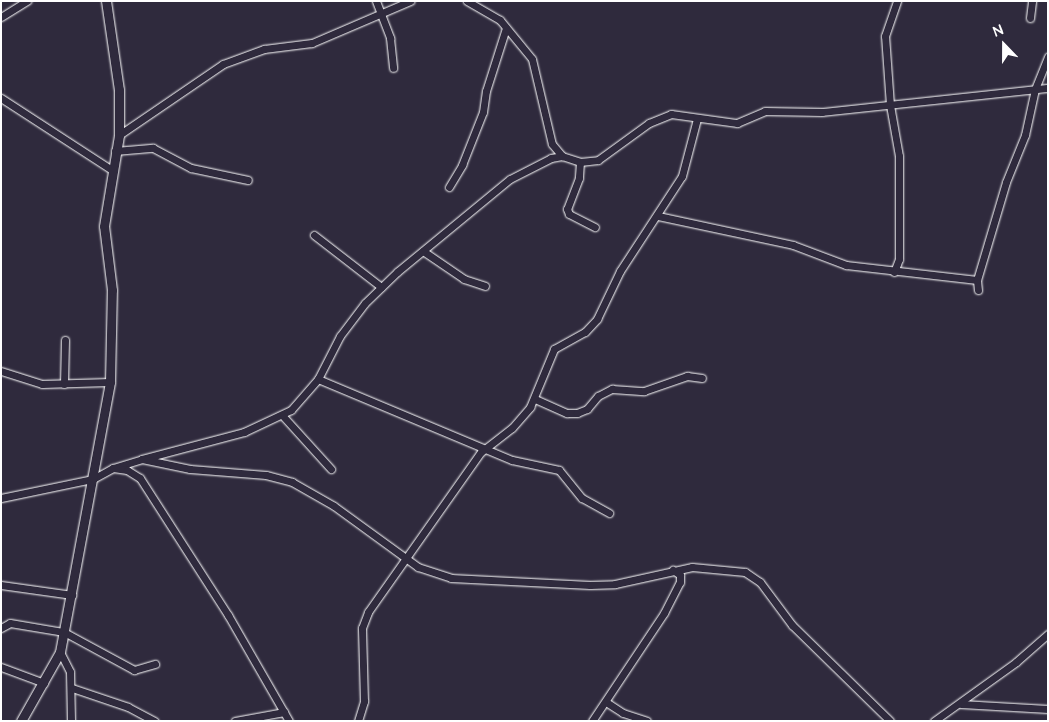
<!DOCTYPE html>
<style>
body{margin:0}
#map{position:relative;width:1049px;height:722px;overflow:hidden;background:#2f2a3d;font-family:"Architects Daughter",sans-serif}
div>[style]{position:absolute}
.roads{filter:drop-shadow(0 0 1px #fff) drop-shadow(0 0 1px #fff)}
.minor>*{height:7px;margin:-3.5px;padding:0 3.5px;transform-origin:3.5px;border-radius:3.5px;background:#2f2a3d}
.major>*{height:9px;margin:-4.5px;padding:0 4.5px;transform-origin:4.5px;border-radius:4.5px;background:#2f2a3d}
span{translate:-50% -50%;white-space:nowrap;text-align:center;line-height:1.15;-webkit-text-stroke:4px #2f2a3d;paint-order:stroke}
.frame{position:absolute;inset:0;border:2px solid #fff;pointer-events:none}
.north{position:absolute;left:979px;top:20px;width:50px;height:50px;-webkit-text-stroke:4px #2f2a3d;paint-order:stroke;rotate:338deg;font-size:14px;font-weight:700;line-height:20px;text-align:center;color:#fff}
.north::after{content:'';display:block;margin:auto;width:18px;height:22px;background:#fff;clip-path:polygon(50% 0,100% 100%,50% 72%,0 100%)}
</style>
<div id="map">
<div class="roads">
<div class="minor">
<i style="left:376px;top:1px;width:40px;rotate:69deg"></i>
<i style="left:390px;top:38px;width:30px;rotate:84deg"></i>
<i style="left:467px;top:1px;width:38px;rotate:30deg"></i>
<i style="left:500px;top:20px;width:50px;rotate:50.6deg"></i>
<i style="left:532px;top:59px;width:87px;rotate:76.8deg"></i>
<i style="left:552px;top:144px;width:16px;rotate:50deg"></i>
<i style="left:1px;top:17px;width:31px;rotate:-32deg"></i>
<i style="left:1030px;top:18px;width:17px;rotate:-83deg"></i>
<i style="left:1px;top:98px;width:132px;rotate:33deg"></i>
<i style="left:119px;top:135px;width:126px;rotate:-34.3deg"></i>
<i style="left:223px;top:64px;width:44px;rotate:-20.1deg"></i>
<i style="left:264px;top:49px;width:48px;rotate:-7.1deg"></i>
<i style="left:312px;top:43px;width:107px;rotate:-23.2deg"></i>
<i style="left:115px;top:151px;width:38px;rotate:-5deg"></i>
<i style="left:153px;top:148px;width:43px;rotate:27.8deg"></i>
<i style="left:191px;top:168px;width:58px;rotate:11.9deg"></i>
<i style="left:580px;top:162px;width:16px;rotate:94deg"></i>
<i style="left:579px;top:178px;width:33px;rotate:111deg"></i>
<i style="left:567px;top:209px;width:5px;rotate:68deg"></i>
<i style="left:569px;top:214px;width:29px;rotate:27deg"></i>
<i style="left:449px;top:187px;width:26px;rotate:-59deg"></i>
<i style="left:462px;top:165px;width:57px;rotate:-68.4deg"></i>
<i style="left:483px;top:112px;width:21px;rotate:-82deg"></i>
<i style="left:486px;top:91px;width:66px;rotate:-72.4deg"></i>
<i style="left:658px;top:216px;width:138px;rotate:12.1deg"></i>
<i style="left:793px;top:245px;width:57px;rotate:20.7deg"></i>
<i style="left:846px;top:265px;width:132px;rotate:6.5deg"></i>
<i style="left:314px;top:235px;width:85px;rotate:37.8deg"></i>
<i style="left:423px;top:251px;width:50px;rotate:34.3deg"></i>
<i style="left:464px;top:279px;width:22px;rotate:18deg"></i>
<i style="left:894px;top:272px;width:14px;rotate:-69deg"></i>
<i style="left:899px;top:259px;width:103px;rotate:-90deg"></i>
<i style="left:899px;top:156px;width:52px;rotate:-100deg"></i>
<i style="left:890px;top:105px;width:69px;rotate:-94.1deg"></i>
<i style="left:885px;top:36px;width:37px;rotate:-71deg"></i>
<i style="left:978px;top:290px;width:10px;rotate:-96deg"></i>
<i style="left:977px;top:280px;width:102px;rotate:-73.5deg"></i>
<i style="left:1006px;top:182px;width:51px;rotate:-68deg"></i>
<i style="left:1025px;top:135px;width:47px;rotate:-77.7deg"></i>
<i style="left:1035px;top:89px;width:35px;rotate:-68deg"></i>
<i style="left:1px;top:371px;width:43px;rotate:17.6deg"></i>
<i style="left:42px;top:384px;width:68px;rotate:-1.7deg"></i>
<i style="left:318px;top:379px;width:210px;rotate:22.7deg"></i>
<i style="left:512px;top:460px;width:48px;rotate:12deg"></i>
<i style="left:559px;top:470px;width:36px;rotate:51deg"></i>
<i style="left:582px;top:498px;width:31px;rotate:29deg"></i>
<i style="left:64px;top:384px;width:44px;rotate:-88.7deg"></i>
<i style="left:535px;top:399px;width:35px;rotate:24deg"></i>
<i style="left:567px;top:413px;width:10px"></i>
<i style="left:577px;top:413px;width:11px;rotate:-22deg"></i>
<i style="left:587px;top:409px;width:17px;rotate:-50deg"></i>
<i style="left:598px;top:396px;width:16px;rotate:-27deg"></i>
<i style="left:612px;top:389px;width:32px;rotate:4deg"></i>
<i style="left:644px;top:391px;width:46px;rotate:-19.2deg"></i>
<i style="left:687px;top:376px;width:15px;rotate:8deg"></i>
<i style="left:282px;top:415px;width:73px;rotate:47.8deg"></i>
<i style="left:142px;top:459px;width:106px;rotate:-14.8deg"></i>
<i style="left:244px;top:432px;width:52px;rotate:-25.1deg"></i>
<i style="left:291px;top:410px;width:41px;rotate:-48.9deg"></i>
<i style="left:318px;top:379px;width:48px;rotate:-62.9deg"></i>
<i style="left:340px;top:336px;width:41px;rotate:-52.9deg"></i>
<i style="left:365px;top:303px;width:45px;rotate:-44.1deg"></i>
<i style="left:397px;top:272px;width:146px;rotate:-39.5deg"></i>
<i style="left:510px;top:179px;width:46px;rotate:-27.1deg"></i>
<i style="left:551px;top:158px;width:11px;rotate:-10deg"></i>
<i style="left:562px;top:156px;width:19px;rotate:18deg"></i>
<i style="left:580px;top:162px;width:18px;rotate:-6deg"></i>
<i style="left:598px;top:160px;width:63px;rotate:-36deg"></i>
<i style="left:649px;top:123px;width:24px;rotate:-22deg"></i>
<i style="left:671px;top:114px;width:67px;rotate:7.8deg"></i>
<i style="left:737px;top:123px;width:30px;rotate:-23deg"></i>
<i style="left:765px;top:111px;width:57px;rotate:1deg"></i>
<i style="left:822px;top:112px;width:227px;rotate:-6.1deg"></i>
<i style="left:113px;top:468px;width:30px;rotate:-17deg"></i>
<i style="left:142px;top:459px;width:49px;rotate:11.8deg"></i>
<i style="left:190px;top:469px;width:76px;rotate:4.5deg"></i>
<i style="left:266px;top:475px;width:27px;rotate:15deg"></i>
<i style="left:292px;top:482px;width:48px;rotate:29.7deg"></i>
<i style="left:334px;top:506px;width:104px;rotate:36deg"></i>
<i style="left:418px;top:567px;width:35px;rotate:18deg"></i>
<i style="left:451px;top:578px;width:139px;rotate:2.9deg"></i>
<i style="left:590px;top:585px;width:25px;rotate:-2deg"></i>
<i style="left:615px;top:584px;width:79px;rotate:-12.4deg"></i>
<i style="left:692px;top:567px;width:53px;rotate:5.4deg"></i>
<i style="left:745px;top:572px;width:18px;rotate:34deg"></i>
<i style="left:760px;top:582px;width:54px;rotate:53.3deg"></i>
<i style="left:792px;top:625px;width:137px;rotate:44.4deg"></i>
<i style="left:1px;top:498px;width:94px;rotate:-11.7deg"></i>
<i style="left:93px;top:479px;width:23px;rotate:-29deg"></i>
<i style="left:113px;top:468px;width:14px;rotate:8deg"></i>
<i style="left:127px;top:470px;width:15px;rotate:32deg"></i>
<i style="left:140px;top:478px;width:163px;rotate:57.3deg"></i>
<i style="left:228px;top:615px;width:122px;rotate:60.1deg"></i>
<i style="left:1px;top:585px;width:72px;rotate:8deg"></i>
<i style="left:1px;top:628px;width:10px;rotate:-29deg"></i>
<i style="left:10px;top:623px;width:55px;rotate:9.5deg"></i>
<i style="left:64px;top:632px;width:80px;rotate:28.5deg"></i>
<i style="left:134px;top:670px;width:22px;rotate:-16deg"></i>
<i style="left:60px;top:652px;width:22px;rotate:63deg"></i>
<i style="left:70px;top:672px;width:49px;rotate:88.8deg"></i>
<i style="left:1px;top:667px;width:46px;rotate:20.4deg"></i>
<i style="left:72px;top:688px;width:59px;rotate:18.7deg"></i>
<i style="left:128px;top:707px;width:30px;rotate:28deg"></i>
<i style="left:606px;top:702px;width:20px;rotate:33deg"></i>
<i style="left:623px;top:713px;width:25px;rotate:18deg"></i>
<i style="left:961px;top:704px;width:87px;rotate:3.3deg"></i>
<i style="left:235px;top:721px;width:50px;rotate:-10.4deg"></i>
<i style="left:358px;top:721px;width:21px;rotate:-73deg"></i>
<i style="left:364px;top:701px;width:73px;rotate:-91.6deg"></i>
<i style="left:362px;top:628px;width:17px;rotate:-69deg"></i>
<i style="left:368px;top:612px;width:196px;rotate:-54.8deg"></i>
<i style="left:481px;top:452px;width:39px;rotate:-38deg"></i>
<i style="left:512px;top:428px;width:28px;rotate:-49deg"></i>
<i style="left:530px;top:407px;width:63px;rotate:-67.5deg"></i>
<i style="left:554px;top:349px;width:35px;rotate:-29deg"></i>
<i style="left:585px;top:332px;width:18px;rotate:-47deg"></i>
<i style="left:597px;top:319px;width:53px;rotate:-64.4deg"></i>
<i style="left:620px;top:271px;width:113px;rotate:-56.9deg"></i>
<i style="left:682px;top:176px;width:59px;rotate:-75.3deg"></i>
<i style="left:592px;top:721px;width:130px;rotate:-56.3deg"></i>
<i style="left:664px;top:613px;width:35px;rotate:-63deg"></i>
<i style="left:680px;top:582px;width:7px;rotate:-90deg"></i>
<i style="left:680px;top:575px;width:9px;rotate:-144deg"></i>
<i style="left:934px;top:721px;width:101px;rotate:-35.7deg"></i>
<i style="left:1016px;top:662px;width:43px;rotate:-41.2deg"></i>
</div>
<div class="major">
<i style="left:21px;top:721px;width:79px;rotate:-60.5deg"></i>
<i style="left:60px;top:652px;width:275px;rotate:-79.5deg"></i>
<i style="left:110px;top:382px;width:92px;rotate:-88.8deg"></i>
<i style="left:112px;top:290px;width:64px;rotate:-97.1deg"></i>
<i style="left:104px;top:226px;width:92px;rotate:-80.6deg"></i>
<i style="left:119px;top:135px;width:45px;rotate:-90deg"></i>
<i style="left:119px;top:90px;width:90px;rotate:-98.3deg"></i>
</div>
</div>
<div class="frame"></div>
<div class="north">N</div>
</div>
